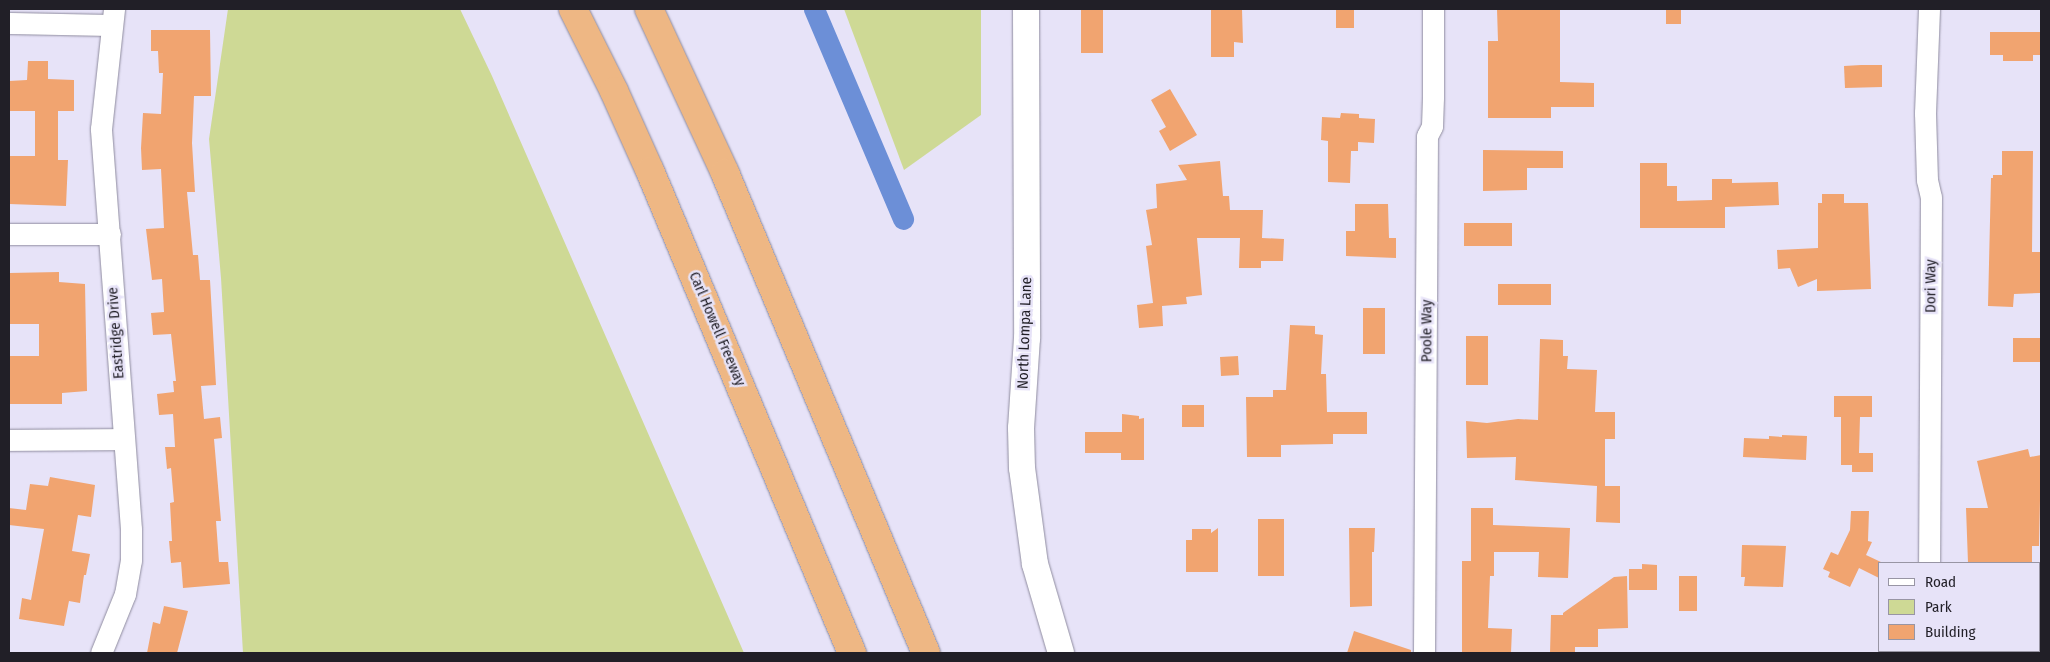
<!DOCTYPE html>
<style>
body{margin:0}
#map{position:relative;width:2050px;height:662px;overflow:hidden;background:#e7e3f8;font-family:"Fira Sans Condensed",sans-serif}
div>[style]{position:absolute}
.green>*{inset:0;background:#ced995}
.canal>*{height:21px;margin:-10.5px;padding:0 10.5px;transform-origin:10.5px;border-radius:10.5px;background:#6c8fd7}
.building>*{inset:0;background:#f1a470;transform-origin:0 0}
.roads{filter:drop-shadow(0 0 1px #8f8c9f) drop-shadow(0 0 1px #8f8c9f)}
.minor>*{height:21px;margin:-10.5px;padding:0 10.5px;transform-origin:10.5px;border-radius:10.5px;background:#fff}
.tertiary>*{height:26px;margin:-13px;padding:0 13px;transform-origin:13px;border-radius:13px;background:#fff}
.motorway>*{height:28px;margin:-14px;padding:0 14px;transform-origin:14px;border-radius:14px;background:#eeb784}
span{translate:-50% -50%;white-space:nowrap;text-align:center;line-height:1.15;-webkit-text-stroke:5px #e7e3f8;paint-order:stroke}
.street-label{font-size:15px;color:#211f27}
.frame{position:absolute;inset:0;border:10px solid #211f27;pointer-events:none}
.legend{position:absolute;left:1878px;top:562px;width:162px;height:90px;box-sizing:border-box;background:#e7e3f8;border:1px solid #9895a4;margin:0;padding:6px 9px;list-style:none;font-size:15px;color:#211f27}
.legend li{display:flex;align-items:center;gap:10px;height:25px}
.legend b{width:25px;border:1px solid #9895a4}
</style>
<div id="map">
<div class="green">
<i style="clip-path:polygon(228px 9px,460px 9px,492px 76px,744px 653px,243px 653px,221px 278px,209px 139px)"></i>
<i style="clip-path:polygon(844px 9px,981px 9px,981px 115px,904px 170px)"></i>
</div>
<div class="canal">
<i style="left:814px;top:9px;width:228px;rotate:67deg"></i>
</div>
<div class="building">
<i style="left:1081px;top:9px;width:22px;height:44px"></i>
<i style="clip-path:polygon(1211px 9px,1242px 9px,1243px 43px,1234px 42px,1234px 57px,1211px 57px)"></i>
<i style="left:1336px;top:9px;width:18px;height:19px"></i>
<i style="clip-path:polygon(1497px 9px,1560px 9px,1560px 82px,1594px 83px,1594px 107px,1551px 107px,1551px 118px,1488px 118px,1488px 41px,1498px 41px)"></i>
<i style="left:1666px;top:9px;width:15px;height:15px"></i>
<i style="clip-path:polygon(151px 30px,210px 30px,211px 96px,194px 96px,192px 143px,195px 192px,187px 192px,193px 255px,198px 255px,200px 280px,210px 280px,216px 385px,201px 386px,204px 419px,220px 417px,222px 438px,214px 439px,221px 521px,216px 521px,219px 562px,228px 562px,230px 584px,183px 588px,181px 562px,171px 563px,169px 541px,172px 541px,170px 503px,174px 502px,171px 468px,167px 469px,165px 447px,175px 447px,173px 414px,159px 415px,157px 394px,174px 392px,173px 381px,176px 381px,171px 334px,153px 335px,151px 313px,164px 312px,162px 279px,152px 280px,146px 229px,164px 228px,161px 169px,142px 170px,141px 148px,143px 113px,161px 114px,163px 73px,159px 73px,158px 51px,151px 51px)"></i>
<i style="clip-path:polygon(1990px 32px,2041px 32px,2041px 55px,2033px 55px,2033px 61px,2003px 61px,2003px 55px,1990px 55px)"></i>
<i style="clip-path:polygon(28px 61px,48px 61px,48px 79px,74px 80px,74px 111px,58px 111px,58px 160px,68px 160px,66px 206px,9px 204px,9px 156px,35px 156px,35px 111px,9px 111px,9px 81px,27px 80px)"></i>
<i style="clip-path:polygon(1861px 65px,1882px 65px,1882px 87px,1845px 88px,1844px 66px)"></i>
<i style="clip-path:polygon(1170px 89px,1197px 135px,1170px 151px,1159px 131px,1166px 127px,1151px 100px)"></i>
<i style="clip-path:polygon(1341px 113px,1359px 114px,1359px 118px,1375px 119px,1374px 143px,1358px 142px,1358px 151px,1351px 151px,1350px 183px,1328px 182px,1328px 141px,1321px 140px,1322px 117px,1340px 118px)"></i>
<i style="clip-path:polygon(1483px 150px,1563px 151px,1563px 168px,1527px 168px,1527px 190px,1483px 191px)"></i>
<i style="clip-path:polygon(2002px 151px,2033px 151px,2032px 252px,2041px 252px,2040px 293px,2014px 294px,2013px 307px,1988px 306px,1991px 178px,1993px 178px,1993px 175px,2002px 175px)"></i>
<i style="clip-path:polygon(1220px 161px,1223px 196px,1229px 196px,1230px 210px,1263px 210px,1262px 238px,1284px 239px,1283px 261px,1261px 261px,1261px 268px,1239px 268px,1240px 238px,1197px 238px,1202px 295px,1186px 297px,1187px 304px,1162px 306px,1163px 326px,1139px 328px,1137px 305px,1153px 303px,1146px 246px,1152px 245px,1146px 210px,1157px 208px,1156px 184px,1187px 180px,1178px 165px)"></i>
<i style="clip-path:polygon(1640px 163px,1667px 163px,1667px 186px,1677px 186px,1677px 201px,1712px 200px,1712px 179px,1732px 179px,1732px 183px,1778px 182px,1779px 205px,1725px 207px,1725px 228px,1640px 228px)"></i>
<i style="clip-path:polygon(1822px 194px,1844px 194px,1844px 203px,1868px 203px,1871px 289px,1817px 291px,1817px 279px,1798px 287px,1790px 268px,1778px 269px,1777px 250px,1818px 248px,1818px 203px,1822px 203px)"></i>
<i style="clip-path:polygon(1355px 204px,1388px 204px,1389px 238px,1396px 238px,1396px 258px,1346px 256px,1346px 231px,1355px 231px)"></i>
<i style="left:1464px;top:223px;width:48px;height:23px"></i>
<i style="clip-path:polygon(59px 272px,59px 282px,85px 284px,87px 391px,62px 393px,62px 404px,9px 404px,9px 356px,39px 356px,39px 324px,9px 324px,9px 273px)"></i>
<i style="left:1498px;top:284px;width:53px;height:21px"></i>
<i style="left:1363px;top:308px;width:22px;height:46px"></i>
<i style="clip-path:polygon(1290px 325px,1315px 326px,1315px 334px,1323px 335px,1321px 374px,1326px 374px,1327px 412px,1367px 412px,1367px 434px,1333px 434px,1333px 444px,1281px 445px,1281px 457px,1247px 457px,1246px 397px,1273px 397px,1273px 390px,1286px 390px)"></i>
<i style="left:1466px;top:336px;width:22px;height:49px"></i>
<i style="left:2013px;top:338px;width:28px;height:24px"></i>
<i style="clip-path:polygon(1540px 339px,1563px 340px,1563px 356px,1568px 356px,1567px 369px,1597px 370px,1595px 412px,1615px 412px,1615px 439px,1605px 439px,1605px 486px,1620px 486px,1620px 523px,1596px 522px,1597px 486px,1515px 480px,1516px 457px,1467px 458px,1466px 421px,1487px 423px,1518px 419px,1538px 420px)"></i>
<i style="left:1238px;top:356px;width:19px;height:18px;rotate:87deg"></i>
<i style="clip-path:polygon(1834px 396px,1872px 396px,1872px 417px,1860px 417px,1859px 453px,1873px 453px,1873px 472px,1852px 472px,1852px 465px,1841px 465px,1841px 417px,1834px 417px)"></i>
<i style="left:1182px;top:405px;width:22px;height:22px"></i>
<i style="clip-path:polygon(1122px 414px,1139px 416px,1139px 419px,1144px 418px,1144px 460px,1121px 460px,1121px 453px,1085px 453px,1085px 432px,1122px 432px)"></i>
<i style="clip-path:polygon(1782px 435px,1807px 436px,1806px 460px,1743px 457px,1744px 438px,1769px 439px,1769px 436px,1782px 437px)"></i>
<i style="clip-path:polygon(2028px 449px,2030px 457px,2041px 455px,2039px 546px,2032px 546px,2032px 563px,1968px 563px,1966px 508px,1988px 508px,1977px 461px)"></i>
<i style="clip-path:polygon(50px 477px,95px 485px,91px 517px,78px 515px,72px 551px,90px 554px,86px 575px,84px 575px,80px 603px,69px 601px,64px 626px,19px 619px,22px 598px,31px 600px,44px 529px,9px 525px,9px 508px,26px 510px,30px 484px,48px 486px)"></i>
<i style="clip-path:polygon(1471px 508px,1493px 508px,1493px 525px,1570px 528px,1568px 578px,1538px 577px,1539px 552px,1494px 552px,1494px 576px,1490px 576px,1488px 628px,1512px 629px,1511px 653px,1462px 653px,1462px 561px,1471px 561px)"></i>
<i style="clip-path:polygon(1851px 511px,1869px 511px,1868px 541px,1872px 542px,1866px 555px,1883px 563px,1879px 563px,1879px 578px,1859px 568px,1850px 587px,1828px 577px,1830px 572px,1823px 569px,1831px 552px,1838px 555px,1850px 530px)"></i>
<i style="left:1258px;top:519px;width:26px;height:57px"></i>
<i style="clip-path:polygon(1218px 528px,1218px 572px,1186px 572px,1186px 540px,1192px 540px,1192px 529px,1211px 529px,1211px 533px)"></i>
<i style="clip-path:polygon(1349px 528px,1375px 528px,1374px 552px,1372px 552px,1372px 606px,1350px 607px)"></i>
<i style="clip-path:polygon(1742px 545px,1786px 546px,1783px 587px,1744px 586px,1745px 577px,1741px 577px)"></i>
<i style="clip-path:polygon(1642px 564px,1657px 565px,1657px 590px,1629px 590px,1629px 569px,1642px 569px)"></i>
<i style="clip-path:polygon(1627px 576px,1628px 628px,1598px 629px,1598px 647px,1575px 647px,1575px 653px,1550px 653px,1551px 615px,1563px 615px,1563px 613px,1614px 577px)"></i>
<i style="left:1679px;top:576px;width:18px;height:35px"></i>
<i style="clip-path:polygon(164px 606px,188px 611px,177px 653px,147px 653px,153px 622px,160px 624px)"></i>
<i style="clip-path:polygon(1354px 631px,1411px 650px,1411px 653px,1347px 653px)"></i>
</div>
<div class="roads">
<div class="minor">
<i style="left:1929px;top:9px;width:104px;rotate:92.2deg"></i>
<i style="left:1925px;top:113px;width:67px;rotate:88.3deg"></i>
<i style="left:1927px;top:180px;width:17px;rotate:77deg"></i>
<i style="left:1931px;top:197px;width:366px;rotate:90.3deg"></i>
<i style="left:9px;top:23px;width:103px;rotate:1.1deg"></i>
<i style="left:9px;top:234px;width:101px"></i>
<i style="left:9px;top:440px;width:114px;rotate:-0.5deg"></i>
<i style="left:101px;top:653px;width:64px;rotate:-67.9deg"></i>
<i style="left:125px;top:594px;width:35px;rotate:-80deg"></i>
<i style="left:131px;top:560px;width:31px;rotate:-90deg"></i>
<i style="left:131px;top:529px;width:401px;rotate:-94.3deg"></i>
<i style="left:101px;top:129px;width:121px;rotate:-83.8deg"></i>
<i style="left:1424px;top:653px;width:517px;rotate:-89.67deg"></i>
<i style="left:1427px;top:136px;width:11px;rotate:-63deg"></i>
<i style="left:1432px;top:126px;width:29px;rotate:-88deg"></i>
<i style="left:1433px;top:97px;width:88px;rotate:-90deg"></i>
<i style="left:1928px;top:653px;width:2px;rotate:-90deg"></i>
</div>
<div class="tertiary">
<i style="left:1026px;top:9px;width:329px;rotate:89.8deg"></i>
<i style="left:1027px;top:338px;width:90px;rotate:93.8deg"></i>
<i style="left:1021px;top:428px;width:40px;rotate:88.6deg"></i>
<i style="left:1022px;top:468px;width:97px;rotate:82.3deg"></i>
<i style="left:1035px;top:564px;width:93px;rotate:73.7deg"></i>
</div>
<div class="motorway">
<i style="left:573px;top:9px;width:92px;rotate:63.4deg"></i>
<i style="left:614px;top:91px;width:88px;rotate:65.8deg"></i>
<i style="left:650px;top:171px;width:523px;rotate:67.26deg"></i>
<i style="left:649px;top:9px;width:181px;rotate:65.1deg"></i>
<i style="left:725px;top:173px;width:520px;rotate:67.28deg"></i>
</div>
</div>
<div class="street-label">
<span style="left:1931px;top:286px;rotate:-90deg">Dori Way</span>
<span style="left:717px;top:329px;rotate:67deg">Carl Howell Freeway</span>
<span style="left:1427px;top:331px;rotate:-90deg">Poole Way</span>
<span style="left:116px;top:333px;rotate:-94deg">Eastridge Drive</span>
<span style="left:1025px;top:333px;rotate:-88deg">North Lompa Lane</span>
</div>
<div class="frame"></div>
<ul class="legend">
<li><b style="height:6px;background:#fff"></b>Road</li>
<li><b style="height:14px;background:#ced995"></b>Park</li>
<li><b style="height:14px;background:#f1a470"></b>Building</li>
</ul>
</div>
